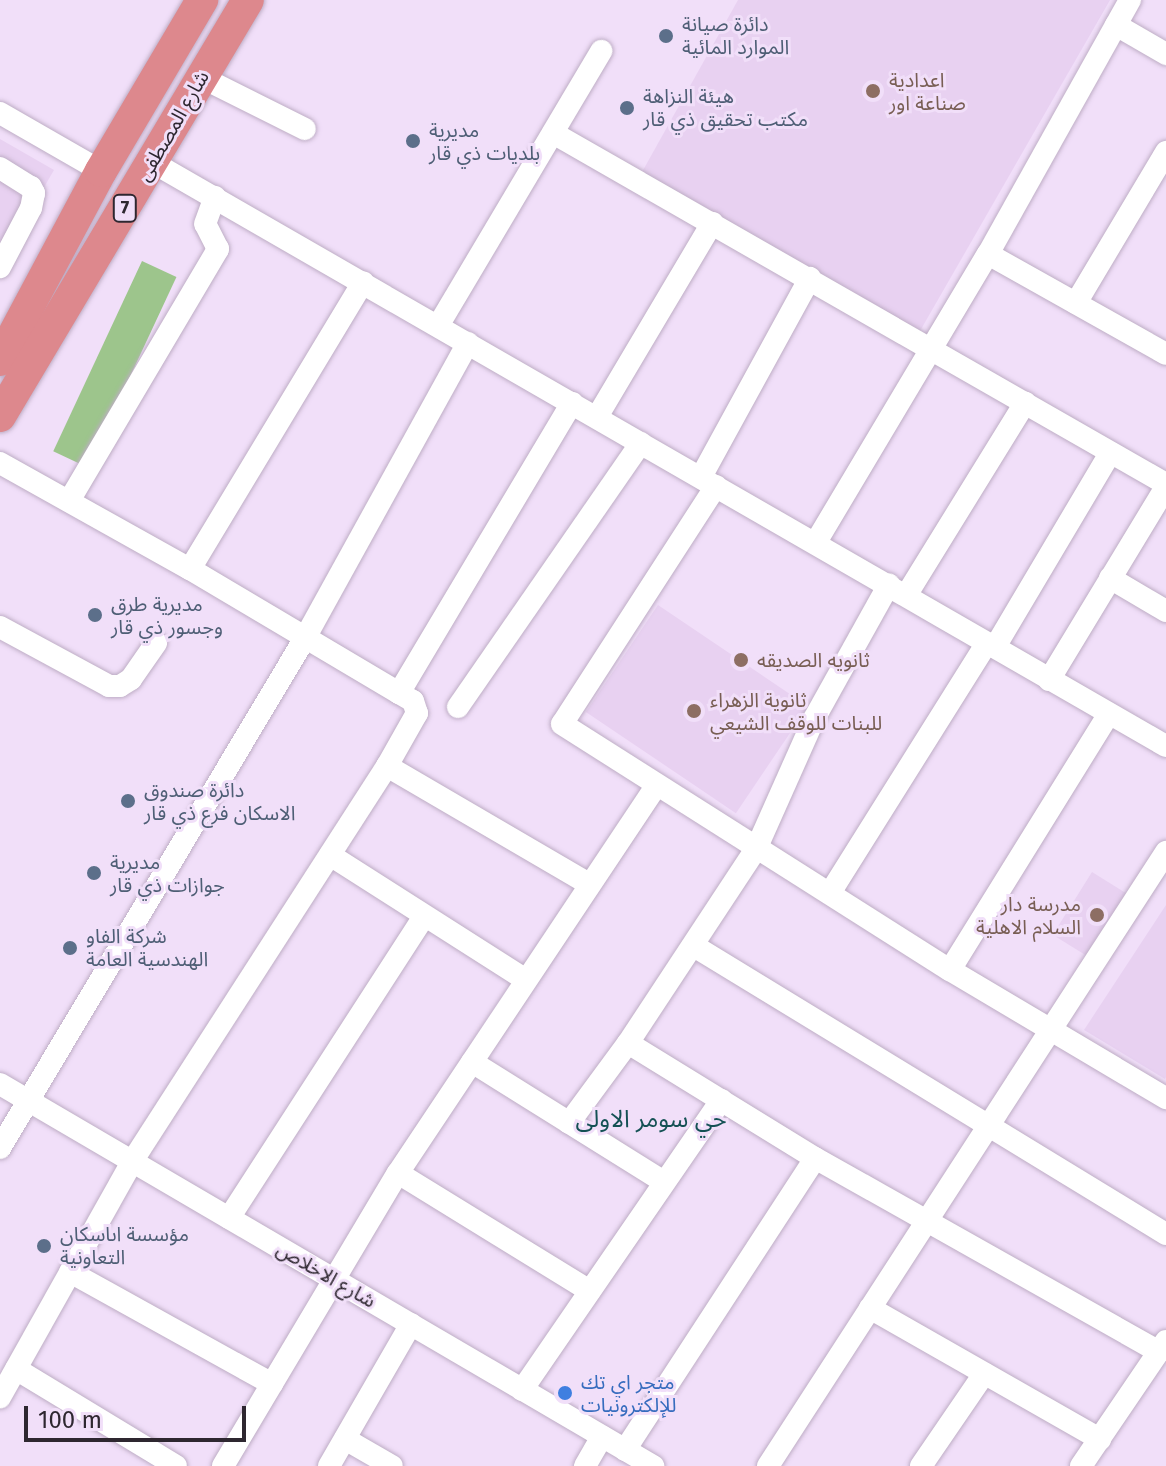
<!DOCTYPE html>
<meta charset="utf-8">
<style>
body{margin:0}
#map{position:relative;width:1166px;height:1466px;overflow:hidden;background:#f1dff9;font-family:"Fira Sans","Noto Sans Arabic",sans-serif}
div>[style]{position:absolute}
.built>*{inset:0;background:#e8d1f1;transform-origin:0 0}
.green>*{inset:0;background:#9dc58c;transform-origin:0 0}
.roads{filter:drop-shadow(0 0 2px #beadc5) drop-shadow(0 0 2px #beadc5)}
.minor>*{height:22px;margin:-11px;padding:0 11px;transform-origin:11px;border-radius:11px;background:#fff}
.highway>*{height:32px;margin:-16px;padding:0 16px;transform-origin:16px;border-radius:16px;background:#dd888d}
.dots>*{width:22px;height:22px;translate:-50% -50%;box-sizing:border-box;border:4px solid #f1dff9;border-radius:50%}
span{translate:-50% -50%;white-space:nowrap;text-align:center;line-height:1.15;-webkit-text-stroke:6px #f1dff9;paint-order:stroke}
.shield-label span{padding:2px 6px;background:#f1dff9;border:2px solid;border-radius:6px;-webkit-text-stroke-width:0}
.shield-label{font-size:18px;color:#2e2730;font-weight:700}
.service-label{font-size:20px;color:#4e5e75}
.left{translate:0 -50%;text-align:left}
.education-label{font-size:20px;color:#785e54}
.right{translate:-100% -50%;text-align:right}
.street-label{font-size:20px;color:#2e2730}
.shop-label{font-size:20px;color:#366cbe}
.quarter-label{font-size:24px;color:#145154}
.scale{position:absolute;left:24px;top:1406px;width:222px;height:36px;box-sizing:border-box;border:4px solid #2e2730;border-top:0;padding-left:10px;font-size:24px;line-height:28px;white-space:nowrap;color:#2e2730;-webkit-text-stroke:6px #f1dff9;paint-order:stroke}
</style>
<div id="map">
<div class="built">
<i style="clip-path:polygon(738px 0,1110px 0,916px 338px,637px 181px)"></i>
<i style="clip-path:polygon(0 139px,54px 170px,0 263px)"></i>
<i style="left:658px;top:605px;width:181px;height:129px;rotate:34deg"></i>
<i style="left:1092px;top:872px;width:45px;height:74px;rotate:32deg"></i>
<i style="clip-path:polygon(1166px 905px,1166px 1077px,1165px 1079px,1084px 1030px)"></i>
</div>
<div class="green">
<i style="left:142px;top:261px;width:38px;height:210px;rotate:25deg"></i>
</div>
<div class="roads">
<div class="minor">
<i style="left:1116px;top:25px;width:58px;rotate:30.1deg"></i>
<i style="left:201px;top:77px;width:116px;rotate:26.6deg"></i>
<i style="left:0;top:113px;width:116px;rotate:29.9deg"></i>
<i style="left:553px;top:133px;width:706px;rotate:29.8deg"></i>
<i style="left:152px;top:162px;width:1170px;rotate:29.94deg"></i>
<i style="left:0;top:168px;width:36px;rotate:32deg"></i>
<i style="left:31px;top:187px;width:7px;rotate:63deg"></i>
<i style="left:34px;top:193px;width:15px;rotate:101deg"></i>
<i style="left:31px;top:208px;width:67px;rotate:117.7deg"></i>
<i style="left:988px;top:254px;width:204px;rotate:29.3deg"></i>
<i style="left:1076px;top:303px;width:176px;rotate:-59.2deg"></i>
<i style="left:438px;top:326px;width:320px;rotate:-59.3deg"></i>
<i style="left:597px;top:417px;width:226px;rotate:-59.3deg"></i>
<i style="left:0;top:463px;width:218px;rotate:29.2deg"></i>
<i style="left:190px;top:569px;width:243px;rotate:30.7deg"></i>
<i style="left:399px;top:693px;width:16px;rotate:30deg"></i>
<i style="left:413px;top:701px;width:13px;rotate:72deg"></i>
<i style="left:417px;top:713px;width:61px;rotate:119.5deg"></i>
<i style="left:387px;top:766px;width:471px;rotate:122.8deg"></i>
<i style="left:132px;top:1162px;width:270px;rotate:119.3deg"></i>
<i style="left:701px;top:477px;width:227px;rotate:-61.3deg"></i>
<i style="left:716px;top:486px;width:283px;rotate:122.9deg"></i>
<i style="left:562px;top:724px;width:459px;rotate:32.4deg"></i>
<i style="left:950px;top:970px;width:251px;rotate:30.7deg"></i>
<i style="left:69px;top:501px;width:293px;rotate:-59.4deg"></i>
<i style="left:218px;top:249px;width:28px;rotate:-117deg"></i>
<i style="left:205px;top:224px;width:29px;rotate:-70deg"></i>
<i style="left:816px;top:542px;width:335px;rotate:-59.2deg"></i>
<i style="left:988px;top:254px;width:291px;rotate:-60.8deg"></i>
<i style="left:190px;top:569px;width:335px;rotate:-58.9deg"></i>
<i style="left:1110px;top:578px;width:65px;rotate:30.5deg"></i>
<i style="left:907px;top:594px;width:225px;rotate:-58.3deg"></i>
<i style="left:0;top:627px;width:124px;rotate:28.4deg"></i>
<i style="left:109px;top:686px;width:11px"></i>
<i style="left:120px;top:686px;width:13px;rotate:-32deg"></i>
<i style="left:131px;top:679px;width:44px;rotate:-55.2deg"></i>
<i style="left:995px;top:647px;width:226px;rotate:-59.3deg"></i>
<i style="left:1049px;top:680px;width:226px;rotate:-58.8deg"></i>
<i style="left:399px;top:693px;width:338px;rotate:-59.2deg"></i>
<i style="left:458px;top:707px;width:321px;rotate:-55.3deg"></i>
<i style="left:387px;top:766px;width:234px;rotate:30.3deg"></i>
<i style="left:330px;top:855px;width:232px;rotate:32.5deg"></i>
<i style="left:830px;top:893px;width:295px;rotate:-57.9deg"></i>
<i style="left:694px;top:946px;width:553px;rotate:31.39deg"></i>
<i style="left:950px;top:970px;width:301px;rotate:-58.2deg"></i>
<i style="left:628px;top:1043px;width:220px;rotate:31.6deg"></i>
<i style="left:815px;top:1158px;width:395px;rotate:29.4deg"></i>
<i style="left:472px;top:1062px;width:226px;rotate:32deg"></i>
<i style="left:0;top:1084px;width:757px;rotate:30.33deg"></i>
<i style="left:569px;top:1123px;width:99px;rotate:-53.6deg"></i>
<i style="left:628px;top:1043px;width:235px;rotate:-56.6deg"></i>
<i style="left:757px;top:847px;width:140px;rotate:-66deg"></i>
<i style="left:814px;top:719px;width:154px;rotate:-60.9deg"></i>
<i style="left:0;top:1148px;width:594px;rotate:-59.12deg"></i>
<i style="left:305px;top:638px;width:337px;rotate:-61.1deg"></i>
<i style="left:398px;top:1173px;width:225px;rotate:31.6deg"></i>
<i style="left:229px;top:1218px;width:359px;rotate:-57.1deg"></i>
<i style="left:70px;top:1272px;width:231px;rotate:29deg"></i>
<i style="left:870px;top:1308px;width:265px;rotate:29.7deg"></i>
<i style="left:16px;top:1369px;width:187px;rotate:31.2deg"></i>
<i style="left:522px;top:1390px;width:352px;rotate:-55.5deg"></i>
<i style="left:345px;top:1439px;width:54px;rotate:29.9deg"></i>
<i style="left:625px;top:1450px;width:348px;rotate:-56.9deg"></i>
<i style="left:223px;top:1466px;width:341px;rotate:-59.2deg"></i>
<i style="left:398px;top:1173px;width:465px;rotate:-56.3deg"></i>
<i style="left:329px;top:1466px;width:164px;rotate:-60deg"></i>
<i style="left:585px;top:1466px;width:34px;rotate:-60deg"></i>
<i style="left:768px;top:1466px;width:732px;rotate:-57.05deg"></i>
<i style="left:921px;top:1466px;width:112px;rotate:-55.6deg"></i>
<i style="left:1081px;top:1466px;width:151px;rotate:-55.8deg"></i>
</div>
<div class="highway">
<i style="left:0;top:360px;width:214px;rotate:-61.9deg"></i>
<i style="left:101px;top:171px;width:199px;rotate:-59.4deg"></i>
<i style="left:0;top:416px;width:484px;rotate:-59.2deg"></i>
</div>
</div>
<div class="dots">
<i style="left:666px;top:36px;background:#5c6f8a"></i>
<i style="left:873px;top:91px;background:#8d6e63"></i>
<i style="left:627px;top:108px;background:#5c6f8a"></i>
<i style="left:413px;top:141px;background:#5c6f8a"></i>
<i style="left:95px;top:615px;background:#5c6f8a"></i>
<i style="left:741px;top:660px;background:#8d6e63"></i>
<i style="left:694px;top:711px;background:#8d6e63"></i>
<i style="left:128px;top:801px;background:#5c6f8a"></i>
<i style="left:94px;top:873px;background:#5c6f8a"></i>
<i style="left:1097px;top:915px;background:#8d6e63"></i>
<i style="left:70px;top:948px;background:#5c6f8a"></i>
<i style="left:44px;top:1246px;background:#5c6f8a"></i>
<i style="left:565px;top:1393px;background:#3f7fe0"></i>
</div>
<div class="shield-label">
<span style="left:125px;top:208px">7</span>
</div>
<div class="service-label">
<span class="left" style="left:682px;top:36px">دائرة صيانة<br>الموارد المائية</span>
<span class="left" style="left:643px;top:108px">هيئة النزاهة<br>مكتب تحقيق ذي قار</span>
<span class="left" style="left:429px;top:142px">مديرية<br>بلديات ذي قار</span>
<span class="left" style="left:111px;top:616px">مديرية طرق<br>وجسور ذي قار</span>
<span class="left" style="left:144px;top:802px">دائرة صندوق<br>الاسكان فرع ذي قار</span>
<span class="left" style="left:110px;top:874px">مديرية<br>جوازات ذي قار</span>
<span class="left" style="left:86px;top:948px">شركة الفاو<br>الهندسية العامة</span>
<span class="left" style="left:60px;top:1246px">مؤسسة اىاسكان<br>التعاونية</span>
</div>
<div class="education-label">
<span class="left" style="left:889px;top:92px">اعدادية<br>صناعة اور</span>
<span class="left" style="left:757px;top:660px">ثانويه الصديقه</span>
<span class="left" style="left:710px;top:712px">ثانوية الزهراء<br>للبنات للوقف الشيعي</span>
<span class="right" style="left:1081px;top:916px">مدرسة دار<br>السلام الاهلية</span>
</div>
<div class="street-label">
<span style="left:173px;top:126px;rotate:-60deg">شارع المصطفى</span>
<span style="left:326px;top:1275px;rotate:30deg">شارع الاخلاص</span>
</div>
<div class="shop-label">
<span class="left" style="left:581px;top:1394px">متجر اي تك<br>للإلكترونيات</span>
</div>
<div class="quarter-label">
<span style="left:651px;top:1120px">حي سومر الاولى</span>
</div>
<div class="scale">100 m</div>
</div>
